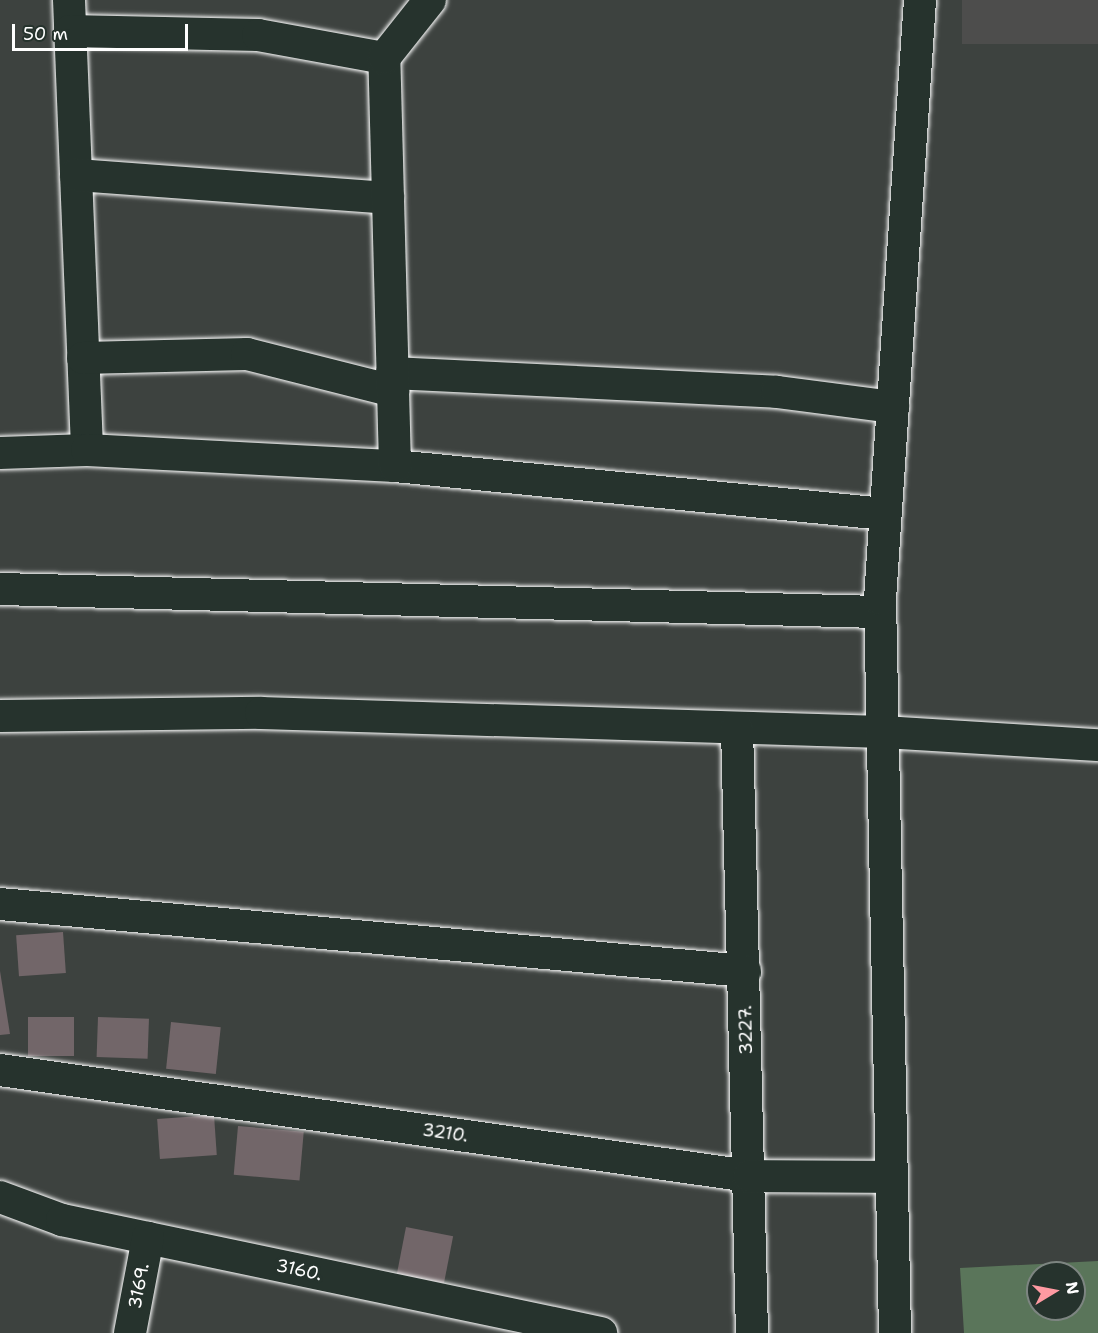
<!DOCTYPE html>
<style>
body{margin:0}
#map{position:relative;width:1098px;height:1333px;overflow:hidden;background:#3d423f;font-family:"Shantell Sans",sans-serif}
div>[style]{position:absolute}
.built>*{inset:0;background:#4d4d4c;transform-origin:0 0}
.green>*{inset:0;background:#5a755a}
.building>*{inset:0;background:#726669;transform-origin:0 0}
.roads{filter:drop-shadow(0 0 2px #fff) drop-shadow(0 0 2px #fff)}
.minor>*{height:32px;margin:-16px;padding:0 16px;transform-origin:16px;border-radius:16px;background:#26332d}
span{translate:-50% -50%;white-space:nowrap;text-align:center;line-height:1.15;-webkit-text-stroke:6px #26332d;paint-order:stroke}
.street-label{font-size:18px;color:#fff}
.north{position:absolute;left:1026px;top:1261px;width:60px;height:60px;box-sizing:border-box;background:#26332d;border:2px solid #7d8581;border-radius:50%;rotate:80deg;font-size:16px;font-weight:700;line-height:24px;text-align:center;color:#fff}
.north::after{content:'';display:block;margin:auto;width:21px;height:27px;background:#ff9aa2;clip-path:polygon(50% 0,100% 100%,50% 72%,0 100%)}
.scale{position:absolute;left:12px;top:24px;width:176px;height:27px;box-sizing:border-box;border:3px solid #fff;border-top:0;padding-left:8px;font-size:18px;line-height:21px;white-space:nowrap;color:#fff;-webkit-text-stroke:4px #26332d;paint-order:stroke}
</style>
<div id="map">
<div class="built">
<i style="left:962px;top:0;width:136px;height:44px"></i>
</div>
<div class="green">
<i style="clip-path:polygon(evenodd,1098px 1261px,1098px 1333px,964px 1333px,960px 1268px,1098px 1261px,1038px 1273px,1074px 1273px,1074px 1309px,1038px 1309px,1038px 1273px)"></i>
</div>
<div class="building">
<i style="left:63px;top:932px;width:41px;height:47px;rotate:86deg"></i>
<i style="clip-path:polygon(0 971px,10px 1034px,0 1035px)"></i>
<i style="left:28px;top:1017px;width:46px;height:39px"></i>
<i style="left:98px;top:1017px;width:51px;height:40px;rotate:2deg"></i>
<i style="left:171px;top:1022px;width:50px;height:47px;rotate:6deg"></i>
<i style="left:214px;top:1115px;width:40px;height:57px;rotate:86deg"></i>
<i style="left:238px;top:1126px;width:66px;height:49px;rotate:5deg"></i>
<i style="left:406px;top:1227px;width:48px;height:48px;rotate:11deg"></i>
</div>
<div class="roads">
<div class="minor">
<i style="left:69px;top:0;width:450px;rotate:87.7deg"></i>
<i style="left:70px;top:31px;width:188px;rotate:1.2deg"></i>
<i style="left:258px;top:35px;width:128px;rotate:10.3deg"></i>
<i style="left:76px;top:175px;width:313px;rotate:4.2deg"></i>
<i style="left:83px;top:358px;width:164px;rotate:-1.4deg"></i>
<i style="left:247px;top:354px;width:151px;rotate:14.2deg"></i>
<i style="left:392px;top:373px;width:385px;rotate:2.8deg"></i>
<i style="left:777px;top:392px;width:117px;rotate:7.4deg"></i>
<i style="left:0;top:453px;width:87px;rotate:-2deg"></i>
<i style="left:87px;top:450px;width:308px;rotate:3deg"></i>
<i style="left:395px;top:466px;width:492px;rotate:5.6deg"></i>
<i style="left:395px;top:466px;width:408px;rotate:-91.5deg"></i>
<i style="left:384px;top:58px;width:74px;rotate:-51.6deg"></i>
<i style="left:0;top:589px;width:880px;rotate:1.5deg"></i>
<i style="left:0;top:716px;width:261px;rotate:-0.7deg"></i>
<i style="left:261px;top:713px;width:622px;rotate:1.75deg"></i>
<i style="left:883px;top:732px;width:215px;rotate:3.5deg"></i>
<i style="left:737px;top:728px;width:605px;rotate:88.58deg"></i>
<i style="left:0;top:904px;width:748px;rotate:5.14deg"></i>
<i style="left:0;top:1070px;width:756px;rotate:8.06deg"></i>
<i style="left:749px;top:1176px;width:143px;rotate:0.4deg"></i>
<i style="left:0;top:1197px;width:66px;rotate:20.4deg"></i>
<i style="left:62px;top:1220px;width:551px;rotate:11.84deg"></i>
<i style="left:130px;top:1333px;width:97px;rotate:-79.3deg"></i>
<i style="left:895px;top:1333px;width:734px;rotate:-91.17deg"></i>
<i style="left:880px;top:599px;width:600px;rotate:-86.18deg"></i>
</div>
</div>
<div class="street-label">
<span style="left:746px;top:1030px;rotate:-91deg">3227.</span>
<span style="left:445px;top:1133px;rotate:8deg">3210.</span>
<span style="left:299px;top:1270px;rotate:12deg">3160.</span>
<span style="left:139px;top:1286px;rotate:-79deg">3169.</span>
</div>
<div class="north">N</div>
<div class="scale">50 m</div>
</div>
